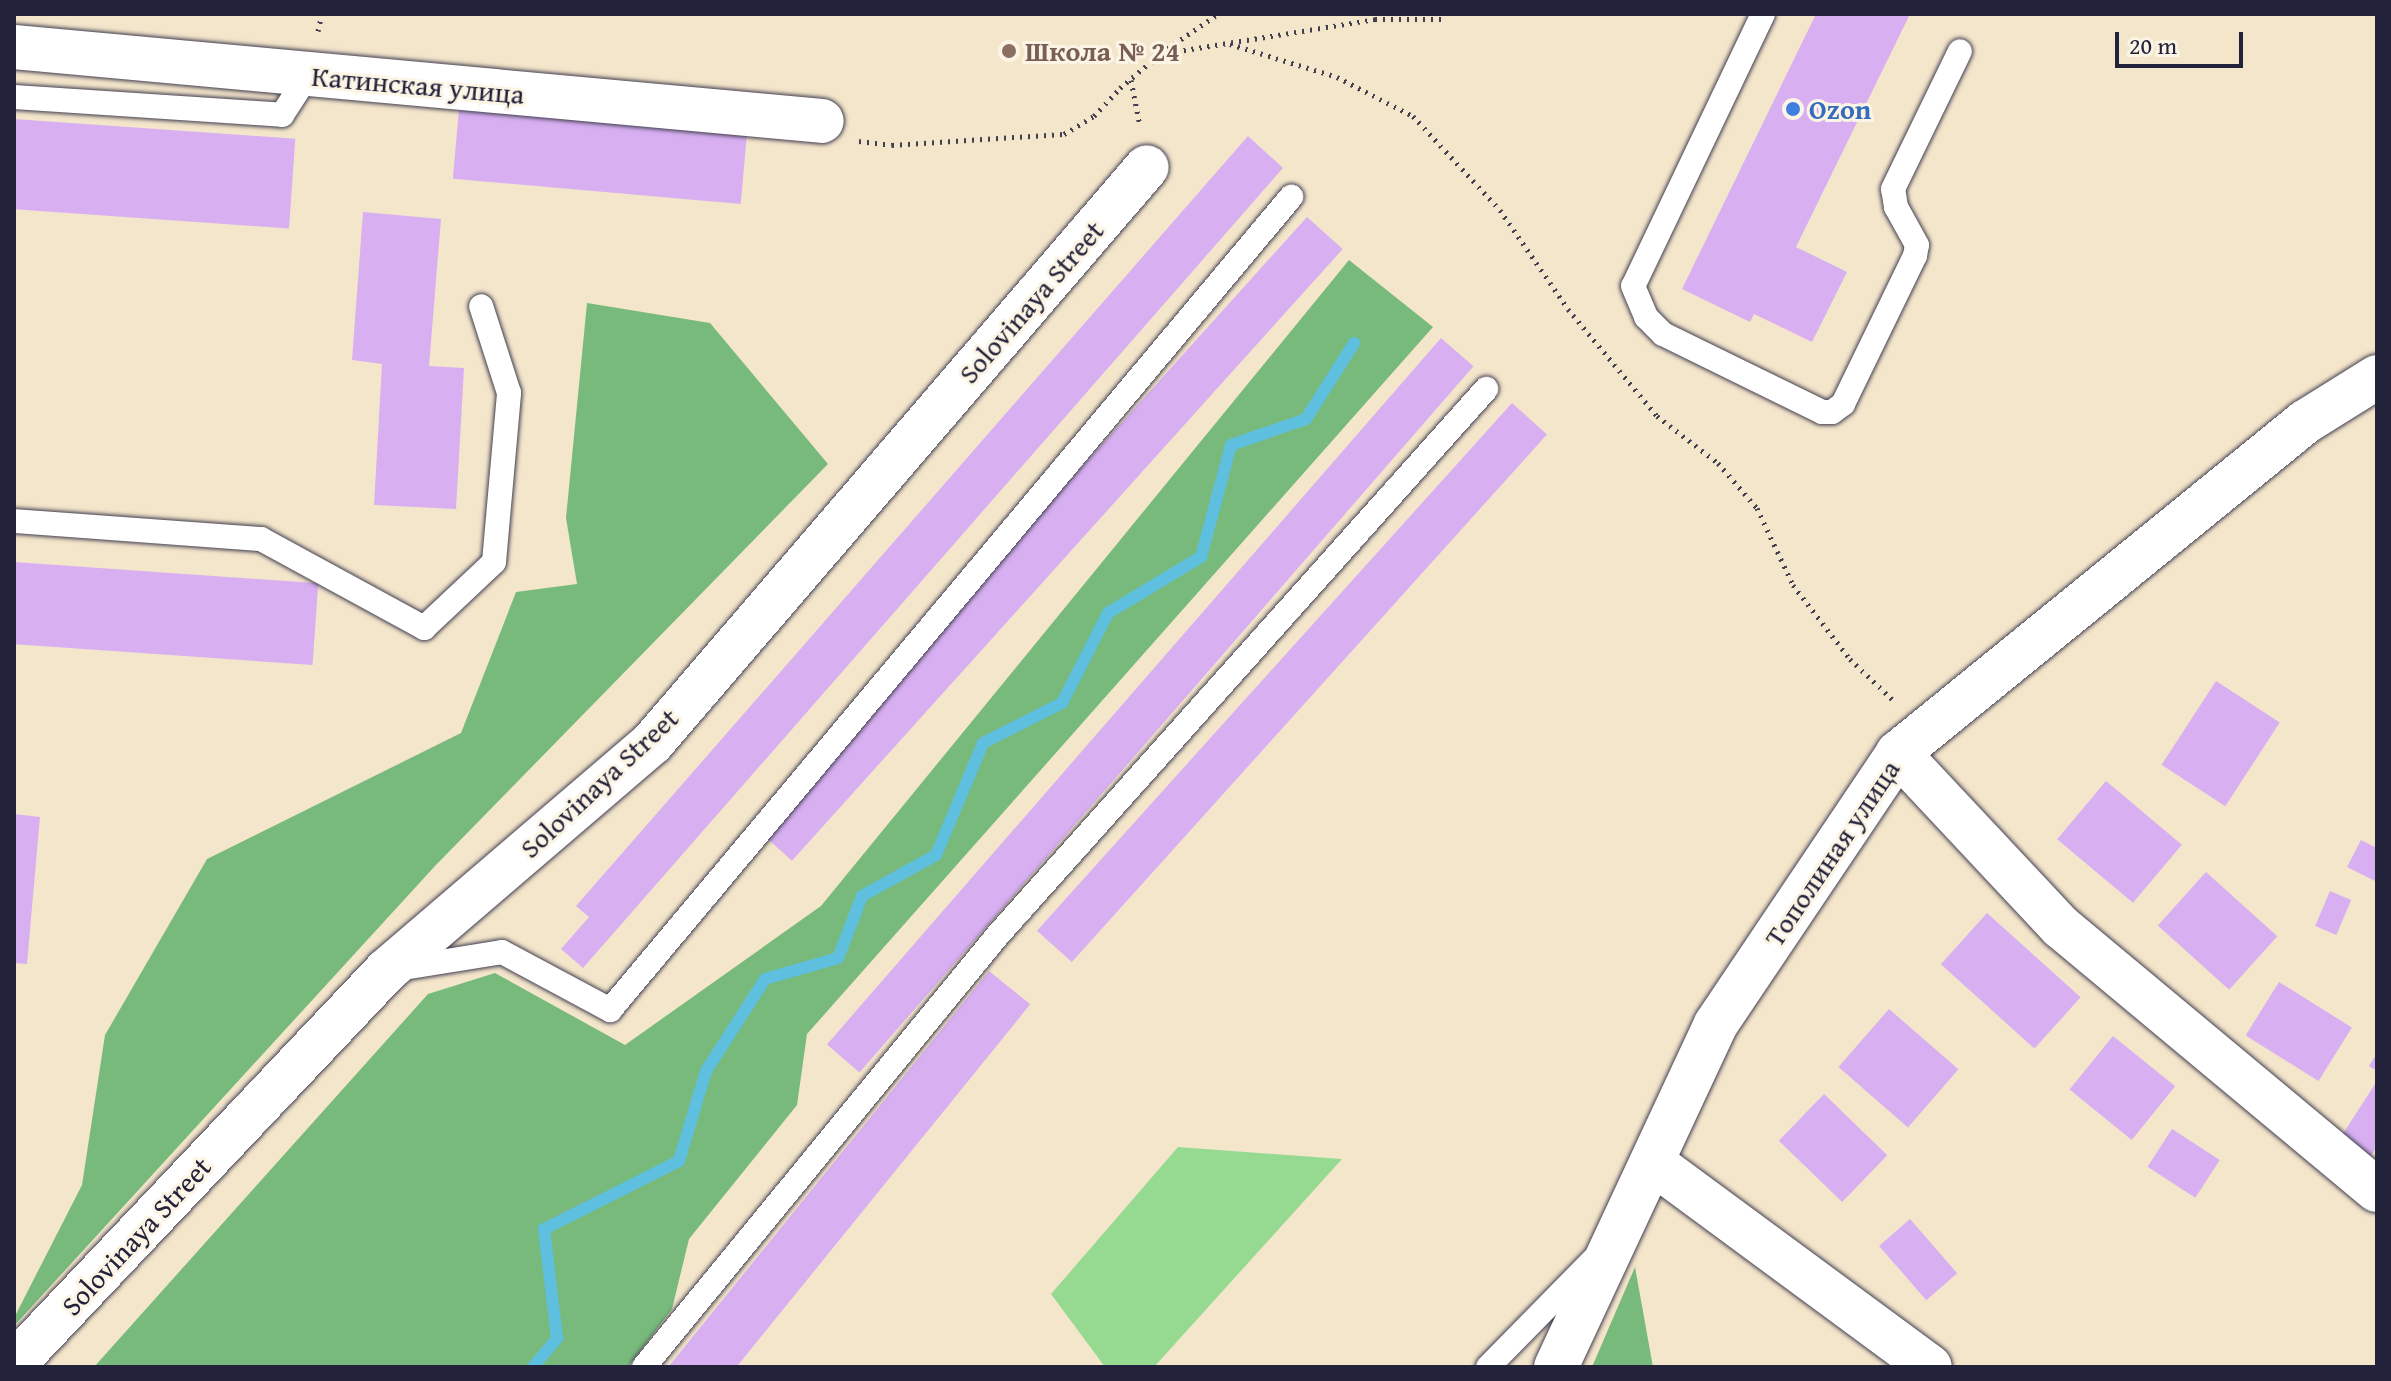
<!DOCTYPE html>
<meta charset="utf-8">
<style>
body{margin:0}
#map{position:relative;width:2391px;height:1381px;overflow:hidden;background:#f4e6cb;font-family:"Gentium Book Plus",serif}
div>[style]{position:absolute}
.green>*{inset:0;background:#96da92}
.forest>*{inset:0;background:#78ba7c}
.stream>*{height:12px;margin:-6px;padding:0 6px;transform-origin:6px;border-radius:6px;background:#5fbfde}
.building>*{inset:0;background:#d8b0f2;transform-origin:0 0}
.path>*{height:5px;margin-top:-2.5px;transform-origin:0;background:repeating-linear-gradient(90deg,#423f51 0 2px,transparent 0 8px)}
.roads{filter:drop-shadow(0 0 2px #423f51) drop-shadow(0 0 2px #423f51)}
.service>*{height:24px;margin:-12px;padding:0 12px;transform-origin:12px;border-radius:12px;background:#fff}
.minor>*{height:44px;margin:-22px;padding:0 22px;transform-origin:22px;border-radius:22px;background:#fff}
.dots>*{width:22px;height:22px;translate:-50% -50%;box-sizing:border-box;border:4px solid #fcf5e5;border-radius:50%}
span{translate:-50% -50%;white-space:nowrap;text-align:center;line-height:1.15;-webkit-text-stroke:6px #fcf5e5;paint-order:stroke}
.education-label{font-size:28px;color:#785e54;font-weight:700}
.left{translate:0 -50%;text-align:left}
.street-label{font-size:28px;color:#22223b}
.shop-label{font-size:28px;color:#366cbe;font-weight:700}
.frame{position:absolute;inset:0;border:16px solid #22223b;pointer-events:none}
.scale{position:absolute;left:2115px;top:32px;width:128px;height:36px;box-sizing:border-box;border:4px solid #22223b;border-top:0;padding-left:10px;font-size:24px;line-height:28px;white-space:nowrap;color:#22223b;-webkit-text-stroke:6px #fcf5e5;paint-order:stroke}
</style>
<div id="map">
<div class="green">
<i style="clip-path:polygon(1178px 1147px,1342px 1159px,1154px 1367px,1105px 1367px,1051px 1294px)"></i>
</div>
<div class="forest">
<i style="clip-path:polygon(1349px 260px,1433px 327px,807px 1034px,797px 1105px,689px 1239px,672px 1309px,628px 1367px,94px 1367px,428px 994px,495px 973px,625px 1045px,821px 906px)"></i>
<i style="clip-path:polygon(587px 303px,710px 323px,828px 464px,435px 866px,14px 1326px,14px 1318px,82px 1185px,105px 1035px,207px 859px,461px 733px,516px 592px,577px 584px,566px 518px)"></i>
<i style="clip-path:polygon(1635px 1267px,1653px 1367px,1592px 1367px)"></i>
</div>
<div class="stream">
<i style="left:533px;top:1367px;width:38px;rotate:-50deg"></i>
<i style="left:557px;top:1338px;width:110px;rotate:-96.8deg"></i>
<i style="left:544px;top:1229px;width:151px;rotate:-26.7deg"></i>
<i style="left:679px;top:1161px;width:94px;rotate:-73.3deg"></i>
<i style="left:706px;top:1071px;width:109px;rotate:-57.3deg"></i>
<i style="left:765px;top:979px;width:76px;rotate:-16deg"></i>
<i style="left:838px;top:958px;width:66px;rotate:-68.8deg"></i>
<i style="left:862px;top:896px;width:85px;rotate:-29deg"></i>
<i style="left:936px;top:855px;width:121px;rotate:-67.2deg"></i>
<i style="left:983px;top:743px;width:89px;rotate:-26.9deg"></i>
<i style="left:1062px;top:703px;width:101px;rotate:-62.9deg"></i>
<i style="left:1108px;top:613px;width:109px;rotate:-31.1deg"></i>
<i style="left:1201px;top:557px;width:116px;rotate:-75deg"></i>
<i style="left:1231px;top:445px;width:79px;rotate:-19.1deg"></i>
<i style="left:1306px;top:419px;width:90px;rotate:-57.7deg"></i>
</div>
<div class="building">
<i style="clip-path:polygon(1816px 14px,1910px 14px,1796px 247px,1847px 272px,1812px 342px,1754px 314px,1750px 322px,1682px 289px)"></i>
<i style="left:460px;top:97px;width:289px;height:82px;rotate:5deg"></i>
<i style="left:14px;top:119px;width:282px;height:90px;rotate:4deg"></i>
<i style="clip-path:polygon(1248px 136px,1283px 168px,583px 968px,561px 949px,589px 917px,576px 906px)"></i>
<i style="clip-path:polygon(363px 212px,441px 219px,429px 366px,464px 368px,456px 509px,374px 505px,382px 364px,352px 360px)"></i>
<i style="left:1307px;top:217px;width:48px;height:823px;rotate:42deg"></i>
<i style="left:1441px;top:338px;width:43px;height:936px;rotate:41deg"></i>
<i style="left:1512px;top:403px;width:47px;height:710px;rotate:42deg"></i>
<i style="left:14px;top:562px;width:305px;height:82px;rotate:4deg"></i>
<i style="left:2216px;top:681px;width:76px;height:100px;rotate:33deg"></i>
<i style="left:2106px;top:781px;width:99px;height:76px;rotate:40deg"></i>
<i style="clip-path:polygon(14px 814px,40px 817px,27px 964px,14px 963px)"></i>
<i style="clip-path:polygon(2361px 840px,2377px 848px,2377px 882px,2347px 867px)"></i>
<i style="left:2206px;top:872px;width:96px;height:72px;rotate:42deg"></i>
<i style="left:2330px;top:891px;width:23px;height:38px;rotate:23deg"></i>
<i style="left:1987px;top:913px;width:126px;height:69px;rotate:42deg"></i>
<i style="left:989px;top:971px;width:53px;height:510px;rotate:39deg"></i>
<i style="left:2279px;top:982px;width:86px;height:63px;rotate:32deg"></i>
<i style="left:1889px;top:1009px;width:92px;height:77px;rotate:41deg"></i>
<i style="left:2113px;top:1036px;width:80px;height:69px;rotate:39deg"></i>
<i style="clip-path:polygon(2377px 1053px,2377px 1071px,2369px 1066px)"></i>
<i style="clip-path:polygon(2375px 1084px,2377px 1146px,2367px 1162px,2337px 1143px)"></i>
<i style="left:1824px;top:1094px;width:88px;height:65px;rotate:44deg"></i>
<i style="left:2172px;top:1129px;width:57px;height:45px;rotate:33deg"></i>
<i style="left:1910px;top:1219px;width:72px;height:41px;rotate:49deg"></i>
</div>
<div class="path">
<i style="left:318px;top:31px;width:17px;rotate:-77deg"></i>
<i style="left:1230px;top:44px;width:112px;rotate:17.1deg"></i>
<i style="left:1337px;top:77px;width:85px;rotate:27.2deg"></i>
<i style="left:1413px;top:116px;width:128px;rotate:47.2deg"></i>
<i style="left:1500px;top:210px;width:120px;rotate:55.5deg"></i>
<i style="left:1568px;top:309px;width:139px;rotate:50.2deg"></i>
<i style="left:1657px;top:416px;width:77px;rotate:37.6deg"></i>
<i style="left:1718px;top:463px;width:60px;rotate:49.1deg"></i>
<i style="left:1757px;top:508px;width:85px;rotate:64.9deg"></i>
<i style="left:1793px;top:585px;width:93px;rotate:52.4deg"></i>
<i style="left:1850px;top:659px;width:59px;rotate:43.6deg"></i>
<i style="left:1161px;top:53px;width:69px;rotate:-34.4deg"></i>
<i style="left:1131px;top:80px;width:47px;rotate:78.9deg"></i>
<i style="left:859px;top:141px;width:33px;rotate:7deg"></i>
<i style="left:892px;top:145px;width:172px;rotate:-3.7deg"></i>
<i style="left:1064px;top:134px;width:35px;rotate:-31deg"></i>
<i style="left:1094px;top:116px;width:38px;rotate:-47deg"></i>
<i style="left:1120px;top:88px;width:52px;rotate:-40.4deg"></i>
<i style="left:1160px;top:54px;width:218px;rotate:-9.2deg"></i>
<i style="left:1375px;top:19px;width:66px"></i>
</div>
<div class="roads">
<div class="service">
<i style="left:1763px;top:14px;width:301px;rotate:115.5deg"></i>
<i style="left:1633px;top:286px;width:34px;rotate:67deg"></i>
<i style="left:1646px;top:317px;width:24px;rotate:45deg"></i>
<i style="left:1663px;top:334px;width:177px;rotate:26.1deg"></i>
<i style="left:1822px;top:412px;width:10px"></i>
<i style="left:1832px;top:412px;width:14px;rotate:-36deg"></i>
<i style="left:1843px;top:404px;width:165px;rotate:-64.1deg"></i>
<i style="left:1915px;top:256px;width:11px;rotate:-80deg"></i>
<i style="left:1917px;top:245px;width:43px;rotate:-118.9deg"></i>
<i style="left:1896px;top:207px;width:18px;rotate:-99deg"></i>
<i style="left:1893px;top:189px;width:153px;rotate:-64.1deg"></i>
<i style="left:14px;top:97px;width:269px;rotate:3.8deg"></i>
<i style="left:282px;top:115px;width:48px;rotate:-57deg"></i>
<i style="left:14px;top:521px;width:248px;rotate:4.2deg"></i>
<i style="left:261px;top:539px;width:186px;rotate:28.6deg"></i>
<i style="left:424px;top:628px;width:96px;rotate:-43.3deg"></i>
<i style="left:494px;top:562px;width:170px;rotate:-84.9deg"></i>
<i style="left:509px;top:393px;width:91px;rotate:-107.8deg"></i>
<i style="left:397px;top:969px;width:106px;rotate:-9.2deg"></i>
<i style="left:502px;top:952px;width:123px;rotate:28.2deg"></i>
<i style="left:610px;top:1010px;width:1061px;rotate:-50.05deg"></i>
<i style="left:644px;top:1367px;width:557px;rotate:-50.68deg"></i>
<i style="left:997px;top:936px;width:734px;rotate:-48.2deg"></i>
<i style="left:1488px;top:1367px;width:150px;rotate:-45.5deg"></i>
</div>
<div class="minor">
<i style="left:14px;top:47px;width:811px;rotate:5.23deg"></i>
<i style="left:1898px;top:753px;width:238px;rotate:46.9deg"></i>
<i style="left:2061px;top:927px;width:411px;rotate:39.8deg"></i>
<i style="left:1652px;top:1162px;width:345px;rotate:36.4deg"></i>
<i style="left:14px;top:1364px;width:541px;rotate:-46.57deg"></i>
<i style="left:386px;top:971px;width:350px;rotate:-40.6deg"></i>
<i style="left:652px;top:743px;width:759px;rotate:-49.33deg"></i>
<i style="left:1556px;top:1367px;width:378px;rotate:-65deg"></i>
<i style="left:1716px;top:1024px;width:326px;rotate:-56.1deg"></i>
<i style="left:1898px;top:753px;width:525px;rotate:-39.12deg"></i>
<i style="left:2305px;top:422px;width:85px;rotate:-32deg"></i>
</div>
</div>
<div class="dots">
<i style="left:1009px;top:51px;background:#8d6e63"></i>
<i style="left:1793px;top:109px;background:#3f7fe0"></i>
</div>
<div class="education-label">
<span class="left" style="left:1025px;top:51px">Школа № 24</span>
</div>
<div class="street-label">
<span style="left:418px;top:85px;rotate:5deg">Катинская улица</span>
<span style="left:1031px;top:302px;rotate:-49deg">Solovinaya Street</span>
<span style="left:599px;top:783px;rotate:-43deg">Solovinaya Street</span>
<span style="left:1832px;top:853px;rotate:-56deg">Тополиная улица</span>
<span style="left:136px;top:1236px;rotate:-47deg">Solovinaya Street</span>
</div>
<div class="shop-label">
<span class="left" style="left:1809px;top:109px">Ozon</span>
</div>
<div class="frame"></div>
<div class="scale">20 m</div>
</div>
